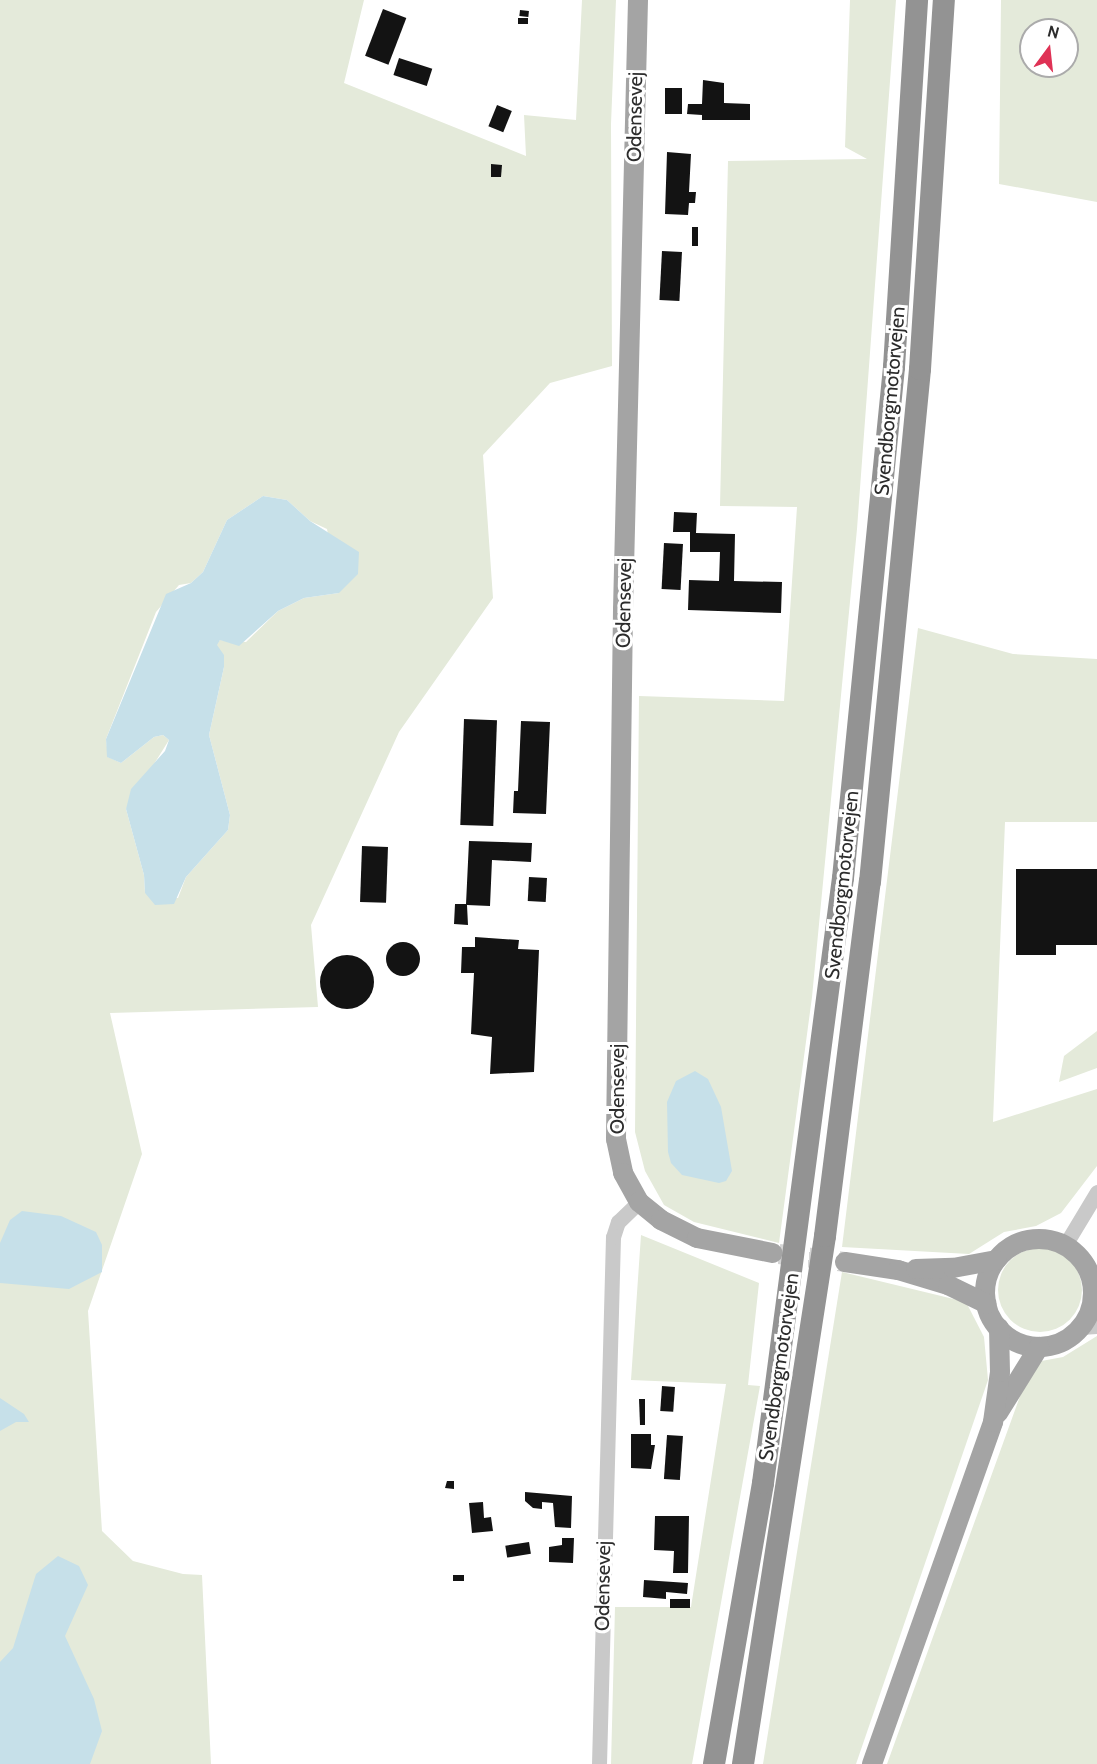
<!DOCTYPE html>
<style>
body{margin:0}
#map{position:relative;width:1097px;height:1764px;overflow:hidden;background:#fff;font-family:Cabin,sans-serif}
div>[style]{position:absolute}
.green>*{inset:0;background:#e4eada}
.round{border-radius:50%}
.water>*{inset:0;background:#c6e0e9}
.building>*{inset:0;background:#131313;transform-origin:0 0}
.major-tunnel>*{height:20px;margin-top:-10px;transform-origin:0;background:repeating-linear-gradient(90deg,#d5d5d5 0 20px,transparent 0 30px)}
.minor>*{height:15px;margin:-7.5px;padding:0 7.5px;transform-origin:7.5px;border-radius:7.5px;background:#c9c9c9}
.major>*{height:20px;margin:-10px;padding:0 10px;transform-origin:10px;border-radius:10px;background:#a4a4a4}
.major>.ring{margin:-10px;padding:0;box-sizing:content-box;background:none;border:20px solid #a4a4a4;border-radius:50%}
.highway>*{height:22px;margin:-11px;padding:0 11px;transform-origin:11px;border-radius:11px;background:#939393}
span{translate:-50% -50%;white-space:nowrap;text-align:center;line-height:1.15;-webkit-text-stroke:6px #fff;paint-order:stroke}
.street-label{font-size:20px;color:#2c2c2c}
.north{position:absolute;left:1019px;top:18px;width:60px;height:60px;box-sizing:border-box;background:#fff;border:2px solid #ababab;border-radius:50%;rotate:15deg;font-size:16px;font-weight:700;line-height:24px;text-align:center;color:#2c2c2c}
.north::after{content:'';display:block;margin:auto;width:21px;height:27px;background:#df3255;clip-path:polygon(50% 0,100% 100%,50% 72%,0 100%)}
</style>
<div id="map">
<div class="green">
<i style="clip-path:polygon(evenodd,0 0,364px 0,344px 83px,526px 156px,524px 115px,576px 120px,582px 0,616px 0,611px 124px,612px 366px,550px 383px,483px 455px,493px 598px,399px 732px,311px 925px,318px 1007px,110px 1013px,142px 1154px,88px 1311px,102px 1531px,133px 1561px,183px 1574px,202px 1575px,211px 1764px,0 1764px,0 0,263px 496px,287px 500px,310px 521px,327px 529px,339px 593px,304px 598px,278px 611px,246px 642px,220px 640px,216px 645px,224px 667px,209px 735px,230px 815px,228px 830px,186px 877px,178px 898px,145px 893px,144px 875px,126px 809px,169px 740px,163px 735px,154px 737px,121px 763px,108px 757px,106px 739px,156px 612px,179px 585px,191px 583px,203px 572px,227px 520px,263px 496px)"></i>
<i style="clip-path:polygon(850px 0,896px 0,857px 529px,812px 997px,779px 1243px,694px 1222px,664px 1205px,645px 1171px,635px 1132px,639px 696px,784px 701px,797px 507px,720px 506px,728px 161px,867px 159px,845px 147px)"></i>
<i style="clip-path:polygon(evenodd,1001px 0,1097px 0,1097px 202px,999px 184px,1001px 0,1031px 30px,1067px 30px,1067px 66px,1031px 66px,1031px 30px)"></i>
<i style="clip-path:polygon(918px 628px,1013px 654px,1097px 659px,1097px 822px,1005px 822px,993px 1122px,1097px 1089px,1097px 1166px,1061px 1213px,1036px 1226px,1004px 1232px,969px 1254px,842px 1247px)"></i>
<i style="clip-path:polygon(1097px 1031px,1097px 1068px,1059px 1082px,1064px 1056px)"></i>
<i style="clip-path:polygon(641px 1235px,759px 1283px,748px 1385px,760px 1386px,692px 1764px,611px 1764px,615px 1607px,691px 1607px,726px 1384px,631px 1380px)"></i>
<i class="round" style="left:998px;top:1248px;width:84px;height:84px"></i>
<i style="clip-path:polygon(842px 1272px,966px 1302px,984px 1337px,988px 1380px,856px 1764px,763px 1764px)"></i>
<i style="clip-path:polygon(1097px 1336px,1097px 1764px,887px 1764px,1023px 1388px,1036px 1362px,1063px 1357px)"></i>
</div>
<div class="water">
<i style="clip-path:polygon(263px 496px,287px 500px,310px 521px,359px 552px,358px 574px,339px 593px,304px 598px,278px 611px,239px 646px,220px 640px,217px 645px,224px 655px,224px 667px,209px 735px,230px 815px,228px 830px,186px 877px,174px 904px,155px 905px,145px 893px,144px 875px,126px 809px,131px 789px,165px 751px,169px 740px,163px 735px,154px 737px,121px 763px,107px 757px,106px 739px,166px 594px,191px 583px,203px 572px,227px 520px)"></i>
<i style="clip-path:polygon(695px 1071px,708px 1079px,721px 1107px,732px 1171px,726px 1181px,719px 1183px,682px 1175px,671px 1163px,668px 1152px,667px 1102px,676px 1081px)"></i>
<i style="clip-path:polygon(22px 1211px,61px 1216px,96px 1232px,102px 1245px,102px 1272px,69px 1289px,0 1283px,0 1243px,10px 1220px)"></i>
<i style="clip-path:polygon(0 1398px,24px 1414px,29px 1422px,16px 1422px,0 1431px)"></i>
<i style="clip-path:polygon(58px 1556px,79px 1566px,88px 1585px,65px 1636px,94px 1699px,102px 1731px,90px 1764px,0 1764px,0 1662px,13px 1648px,36px 1574px)"></i>
</div>
<div class="building">
<i style="left:383px;top:9px;width:25px;height:50px;rotate:21deg"></i>
<i style="left:520px;top:10px;width:9px;height:6px;rotate:6deg"></i>
<i style="left:518px;top:18px;width:10px;height:6px"></i>
<i style="left:399px;top:58px;width:35px;height:18px;rotate:18deg"></i>
<i style="clip-path:polygon(703px 80px,724px 83px,724px 103px,750px 104px,750px 120px,702px 120px,702px 115px,687px 114px,688px 104px,702px 104px)"></i>
<i style="left:665px;top:88px;width:17px;height:26px"></i>
<i style="left:497px;top:105px;width:16px;height:23px;rotate:22deg"></i>
<i style="clip-path:polygon(667px 152px,691px 154px,689px 192px,696px 192px,695px 203px,689px 203px,688px 215px,665px 214px)"></i>
<i style="clip-path:polygon(491px 164px,502px 165px,501px 177px,491px 177px)"></i>
<i style="left:692px;top:227px;width:6px;height:19px"></i>
<i style="left:662px;top:251px;width:20px;height:49px;rotate:3deg"></i>
<i style="clip-path:polygon(674px 512px,697px 513px,696px 533px,735px 534px,734px 581px,782px 582px,781px 613px,688px 610px,689px 580px,719px 581px,720px 552px,690px 552px,690px 532px,673px 532px)"></i>
<i style="left:664px;top:543px;width:19px;height:46px;rotate:3deg"></i>
<i style="left:464px;top:719px;width:33px;height:106px;rotate:2deg"></i>
<i style="clip-path:polygon(521px 721px,550px 722px,546px 814px,513px 813px,514px 791px,518px 791px)"></i>
<i style="clip-path:polygon(469px 841px,532px 843px,531px 862px,492px 860px,490px 906px,467px 905px,468px 925px,454px 924px,455px 904px,466px 904px)"></i>
<i style="left:362px;top:846px;width:26px;height:56px;rotate:2deg"></i>
<i style="clip-path:polygon(1016px 869px,1097px 869px,1097px 945px,1056px 945px,1056px 955px,1016px 955px)"></i>
<i style="left:529px;top:877px;width:18px;height:24px;rotate:3deg"></i>
<i style="clip-path:polygon(475px 937px,519px 940px,518px 949px,539px 950px,534px 1072px,490px 1074px,492px 1037px,471px 1034px,474px 973px,461px 973px,462px 947px,475px 947px)"></i>
<i class="round" style="left:386px;top:942px;width:34px;height:34px"></i>
<i class="round" style="left:320px;top:955px;width:54px;height:54px"></i>
<i style="left:662px;top:1386px;width:13px;height:25px;rotate:4deg"></i>
<i style="clip-path:polygon(639px 1399px,645px 1399px,645px 1425px,640px 1425px)"></i>
<i style="clip-path:polygon(631px 1434px,651px 1434px,651px 1445px,655px 1445px,651px 1469px,631px 1468px)"></i>
<i style="left:667px;top:1435px;width:16px;height:44px;rotate:4deg"></i>
<i style="clip-path:polygon(447px 1481px,454px 1481px,454px 1489px,445px 1488px)"></i>
<i style="clip-path:polygon(525px 1492px,572px 1496px,571px 1528px,555px 1527px,553px 1503px,542px 1502px,542px 1509px,533px 1508px,525px 1501px)"></i>
<i style="clip-path:polygon(483px 1502px,484px 1518px,491px 1517px,493px 1531px,472px 1533px,469px 1503px)"></i>
<i style="clip-path:polygon(655px 1516px,689px 1516px,688px 1573px,673px 1573px,674px 1551px,654px 1550px)"></i>
<i style="clip-path:polygon(562px 1538px,574px 1538px,573px 1563px,549px 1562px,549px 1547px,562px 1545px)"></i>
<i style="left:529px;top:1542px;width:12px;height:24px;rotate:81deg"></i>
<i style="left:453px;top:1575px;width:11px;height:6px"></i>
<i style="clip-path:polygon(644px 1580px,688px 1583px,687px 1594px,666px 1592px,666px 1599px,643px 1597px)"></i>
<i style="left:670px;top:1599px;width:20px;height:9px"></i>
</div>
<div class="major-tunnel">
<i style="left:779px;top:1254px;width:66px;rotate:6.9deg"></i>
</div>
<div class="minor">
<i style="left:1065px;top:1245px;width:62px;rotate:-58.9deg"></i>
<i style="left:1093px;top:1287px;width:5px;rotate:37deg"></i>
<i style="left:1081px;top:1327px;width:16px;rotate:-4deg"></i>
<i style="left:599px;top:1764px;width:527px;rotate:-88.48deg"></i>
<i style="left:613px;top:1237px;width:16px;rotate:-72deg"></i>
<i style="left:618px;top:1222px;width:29px;rotate:-44deg"></i>
</div>
<div class="major">
<i style="left:638px;top:0;width:610px;rotate:91.41deg"></i>
<i style="left:623px;top:610px;width:529px;rotate:90.76deg"></i>
<i style="left:616px;top:1139px;width:35px;rotate:78deg"></i>
<i style="left:623px;top:1173px;width:33px;rotate:61deg"></i>
<i style="left:639px;top:1202px;width:28px;rotate:39deg"></i>
<i style="left:661px;top:1220px;width:40px;rotate:26.6deg"></i>
<i style="left:697px;top:1238px;width:77px;rotate:11.2deg"></i>
<i class="ring" style="left:985px;top:1239px;width:88px;height:88px"></i>
<i style="left:845px;top:1262px;width:54px;rotate:8.6deg"></i>
<i style="left:898px;top:1270px;width:52px;rotate:16.7deg"></i>
<i style="left:948px;top:1285px;width:43px;rotate:26deg"></i>
<i style="left:916px;top:1269px;width:37px;rotate:-2deg"></i>
<i style="left:953px;top:1268px;width:44px;rotate:-10.5deg"></i>
<i style="left:998px;top:1413px;width:78px;rotate:-58.2deg"></i>
<i style="left:872px;top:1764px;width:363px;rotate:-70.5deg"></i>
<i style="left:993px;top:1422px;width:50px;rotate:-82deg"></i>
<i style="left:1000px;top:1372px;width:44px;rotate:-91.3deg"></i>
</div>
<div class="highway">
<i style="left:714px;top:1764px;width:285px;rotate:-80.1deg"></i>
<i style="left:763px;top:1483px;width:610px;rotate:-82.47deg"></i>
<i style="left:843px;top:878px;width:514px;rotate:-84.3deg"></i>
<i style="left:894px;top:367px;width:368px;rotate:-86.4deg"></i>
<i style="left:743px;top:1764px;width:534px;rotate:-81.17deg"></i>
<i style="left:825px;top:1236px;width:357px;rotate:-82.8deg"></i>
<i style="left:870px;top:882px;width:515px;rotate:-84.43deg"></i>
<i style="left:920px;top:369px;width:370px;rotate:-86.3deg"></i>
</div>
<div class="street-label">
<span style="left:635px;top:117px;rotate:-89deg">Odensevej</span>
<span style="left:890px;top:401px;rotate:-85deg">Svendborgmotorvejen</span>
<span style="left:624px;top:603px;rotate:-89deg">Odensevej</span>
<span style="left:842px;top:885px;rotate:-84deg">Svendborgmotorvejen</span>
<span style="left:617px;top:1089px;rotate:-90deg">Odensevej</span>
<span style="left:779px;top:1367px;rotate:-82deg">Svendborgmotorvejen</span>
<span style="left:603px;top:1586px;rotate:-89deg">Odensevej</span>
</div>
<div class="north">N</div>
</div>
